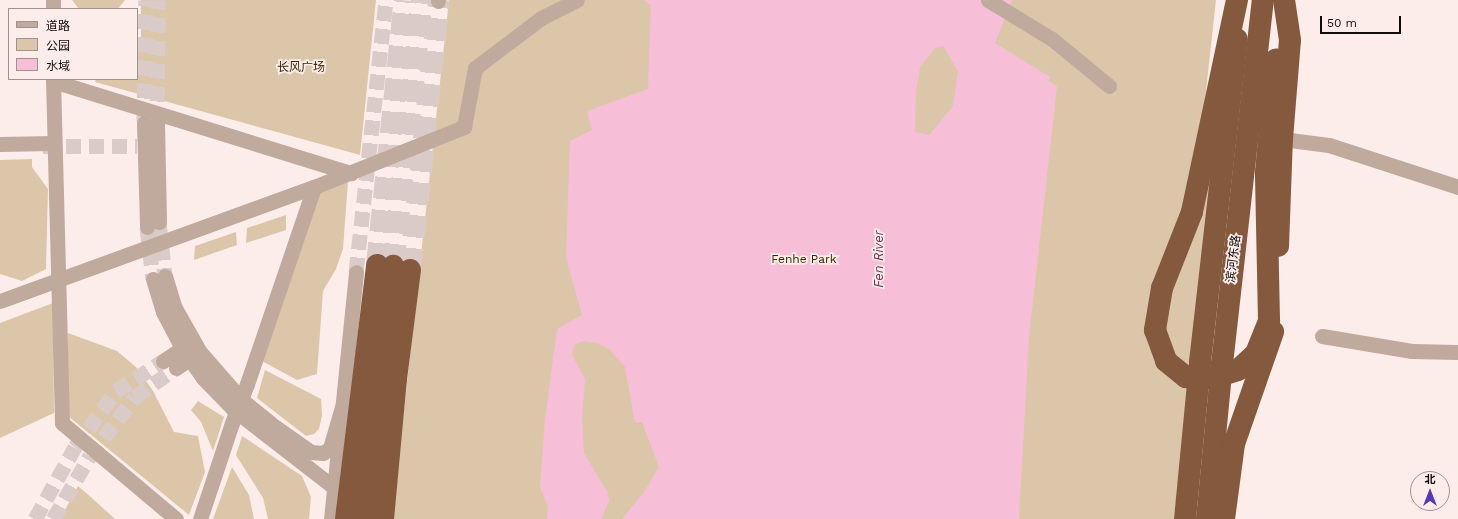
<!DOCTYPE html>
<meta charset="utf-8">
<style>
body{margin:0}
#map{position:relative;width:1458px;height:519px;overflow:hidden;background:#fdedea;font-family:"Work Sans","Noto Sans SC",sans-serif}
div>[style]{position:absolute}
.green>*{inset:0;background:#dcc6aa}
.water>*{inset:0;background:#f6bfd7}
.minor-tunnel>*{height:15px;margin-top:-7.5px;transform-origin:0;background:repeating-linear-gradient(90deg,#dacbc8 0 15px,transparent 0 23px)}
.highway-tunnel>*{height:22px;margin-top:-11px;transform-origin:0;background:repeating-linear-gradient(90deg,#dacbc8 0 22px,transparent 0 33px)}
.minor>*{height:15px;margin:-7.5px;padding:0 7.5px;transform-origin:7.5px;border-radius:7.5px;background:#c0aa9d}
.highway>*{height:22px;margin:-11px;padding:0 11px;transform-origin:11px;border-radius:11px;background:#84593e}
.minor-bridge>*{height:15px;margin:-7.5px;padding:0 7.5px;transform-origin:7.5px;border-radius:7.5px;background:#c0aa9d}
.highway-bridge>*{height:22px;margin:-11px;padding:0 11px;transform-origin:11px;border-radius:11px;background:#84593e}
span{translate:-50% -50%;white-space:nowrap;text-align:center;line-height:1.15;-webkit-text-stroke:3.5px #fdedea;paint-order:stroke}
.park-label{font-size:12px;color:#3e2702}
.street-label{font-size:12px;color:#130b09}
.water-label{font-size:13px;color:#7a3959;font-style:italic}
.legend{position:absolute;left:8px;top:8px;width:130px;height:72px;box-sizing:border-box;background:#fdedea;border:1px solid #9f9390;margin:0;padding:5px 7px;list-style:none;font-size:12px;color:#130b09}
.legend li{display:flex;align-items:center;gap:8px;height:20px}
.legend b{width:20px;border:1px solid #9f9390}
.north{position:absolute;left:1410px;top:471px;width:40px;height:40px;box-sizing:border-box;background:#fdedea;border:1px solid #9f9390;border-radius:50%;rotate:0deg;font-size:11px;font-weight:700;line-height:16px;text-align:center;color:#130b09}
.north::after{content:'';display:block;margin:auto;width:14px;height:18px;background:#5639b1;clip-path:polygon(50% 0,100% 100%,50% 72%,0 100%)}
.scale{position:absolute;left:1320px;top:16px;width:81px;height:18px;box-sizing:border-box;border:2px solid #130b09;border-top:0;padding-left:5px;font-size:12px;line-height:14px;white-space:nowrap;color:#130b09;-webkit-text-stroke:3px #fdedea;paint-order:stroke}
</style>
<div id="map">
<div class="green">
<i style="clip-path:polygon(72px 0,125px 0,118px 9px,79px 9px)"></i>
<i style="clip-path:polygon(141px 0,376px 0,360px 155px,95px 82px,96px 79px,137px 79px,137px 47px,141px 47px)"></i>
<i style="clip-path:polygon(449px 0,1216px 0,1199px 155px,1211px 184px,1174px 519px,392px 519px)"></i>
<i style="clip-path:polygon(32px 159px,32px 167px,48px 189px,46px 269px,22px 281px,0 274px,0 160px)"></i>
<i style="clip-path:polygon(348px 181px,343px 249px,336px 269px,323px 291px,317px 374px,297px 380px,260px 360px,317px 192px)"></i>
<i style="clip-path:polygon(286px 215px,286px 230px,246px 243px,247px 228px)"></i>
<i style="clip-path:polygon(236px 232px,237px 245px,194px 260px,195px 246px)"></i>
<i style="clip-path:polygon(53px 303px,54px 413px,0 438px,0 323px)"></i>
<i style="clip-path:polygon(68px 333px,117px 351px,137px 368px,153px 391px,174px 432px,198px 436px,205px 472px,189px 515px,68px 416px)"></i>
<i style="clip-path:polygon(265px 370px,321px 399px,322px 416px,319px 429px,314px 434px,306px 436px,257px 398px)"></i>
<i style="clip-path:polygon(198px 401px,224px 417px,213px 451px,201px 422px,191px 410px)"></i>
<i style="clip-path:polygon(242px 436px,302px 476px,311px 497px,309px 519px,268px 519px,263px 498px,236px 455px)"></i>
<i style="clip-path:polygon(232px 467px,249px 495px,254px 519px,213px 519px)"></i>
<i style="clip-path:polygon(78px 486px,93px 499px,115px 519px,60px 519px)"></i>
</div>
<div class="water">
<i style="clip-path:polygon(evenodd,643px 0,1012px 0,995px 43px,1050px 77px,1048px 81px,1057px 86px,1029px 337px,1019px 519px,622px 519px,644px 492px,659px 467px,642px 422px,635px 423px,625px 367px,609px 349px,597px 343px,583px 341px,574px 345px,572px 355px,585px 379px,582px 418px,584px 453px,608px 493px,609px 501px,601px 519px,547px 519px,548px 507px,540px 487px,545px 420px,557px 329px,582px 315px,566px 257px,570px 141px,592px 130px,587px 111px,648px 89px,651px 5px,643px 0,943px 46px,958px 71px,953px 106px,929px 135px,915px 132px,916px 92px,920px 67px,935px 48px,943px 46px)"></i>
</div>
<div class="minor-tunnel">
<i style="left:144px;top:121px;width:121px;rotate:-89.1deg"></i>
<i style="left:157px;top:124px;width:124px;rotate:-89.5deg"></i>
<i style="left:43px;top:146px;width:94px"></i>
<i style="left:159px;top:222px;width:54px;rotate:83.7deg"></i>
<i style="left:147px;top:227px;width:52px;rotate:83.4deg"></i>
<i style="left:356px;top:272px;width:274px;rotate:-83.7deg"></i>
<i style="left:35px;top:519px;width:82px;rotate:-60.9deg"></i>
<i style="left:75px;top:447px;width:69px;rotate:-53.8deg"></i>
<i style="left:116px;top:391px;width:56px;rotate:-32.6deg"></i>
<i style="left:53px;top:519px;width:73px;rotate:-59.6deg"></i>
<i style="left:90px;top:456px;width:74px;rotate:-52.7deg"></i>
<i style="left:135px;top:397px;width:50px;rotate:-35.3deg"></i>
</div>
<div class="highway-tunnel">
<i style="left:377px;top:265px;width:266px;rotate:-84deg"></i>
<i style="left:393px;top:266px;width:268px;rotate:-83.8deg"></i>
<i style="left:410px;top:270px;width:272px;rotate:-83.9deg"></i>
</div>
<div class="minor">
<i style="left:53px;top:0;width:9px;rotate:90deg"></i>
<i style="left:438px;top:0;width:1px;rotate:90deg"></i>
<i style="left:988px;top:0;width:75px;rotate:31.4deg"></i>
<i style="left:1052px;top:39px;width:74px;rotate:39.5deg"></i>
<i style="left:53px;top:79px;width:344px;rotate:88.5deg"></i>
<i style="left:62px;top:423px;width:149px;rotate:40.1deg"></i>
<i style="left:53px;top:81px;width:312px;rotate:17.2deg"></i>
<i style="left:144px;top:123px;width:104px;rotate:88.3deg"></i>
<i style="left:157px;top:124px;width:98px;rotate:88.8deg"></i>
<i style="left:1282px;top:139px;width:47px;rotate:7.3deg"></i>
<i style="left:1329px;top:145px;width:136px;rotate:18deg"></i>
<i style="left:0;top:144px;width:53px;rotate:-1.1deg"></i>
<i style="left:165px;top:276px;width:34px;rotate:73deg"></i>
<i style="left:175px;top:308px;width:51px;rotate:60.4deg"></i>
<i style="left:200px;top:352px;width:64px;rotate:48.8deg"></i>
<i style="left:242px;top:400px;width:36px;rotate:39deg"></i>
<i style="left:270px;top:423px;width:50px;rotate:35.3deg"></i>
<i style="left:311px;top:452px;width:12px;rotate:5deg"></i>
<i style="left:323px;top:453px;width:9px;rotate:-36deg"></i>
<i style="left:330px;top:448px;width:43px;rotate:-73.7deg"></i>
<i style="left:153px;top:279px;width:34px;rotate:73deg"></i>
<i style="left:163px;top:312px;width:41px;rotate:62.2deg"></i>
<i style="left:182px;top:348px;width:37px;rotate:55deg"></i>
<i style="left:203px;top:378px;width:43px;rotate:45.9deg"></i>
<i style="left:233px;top:409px;width:129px;rotate:37.8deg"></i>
<i style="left:0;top:301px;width:334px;rotate:-20deg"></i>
<i style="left:314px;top:187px;width:162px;rotate:-21.8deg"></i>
<i style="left:464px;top:127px;width:60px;rotate:-79.4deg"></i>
<i style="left:475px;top:68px;width:83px;rotate:-37.1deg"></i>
<i style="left:541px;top:18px;width:40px;rotate:-26.6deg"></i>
<i style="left:1322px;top:336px;width:91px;rotate:9.5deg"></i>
<i style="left:1412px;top:351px;width:46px;rotate:1.2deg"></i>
<i style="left:163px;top:361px;width:32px;rotate:-34deg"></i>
<i style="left:176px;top:368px;width:27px;rotate:-34deg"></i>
<i style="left:247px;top:384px;width:208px;rotate:-71.2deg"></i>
<i style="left:200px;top:519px;width:101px;rotate:-71.6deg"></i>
<i style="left:331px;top:519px;width:248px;rotate:-84.2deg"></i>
</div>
<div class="highway">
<i style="left:1278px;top:246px;width:107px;rotate:-87.9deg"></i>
<i style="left:1282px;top:139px;width:99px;rotate:-85.4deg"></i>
<i style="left:1290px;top:40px;width:40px;rotate:-98.5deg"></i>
<i style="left:346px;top:519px;width:256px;rotate:-83deg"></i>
<i style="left:363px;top:519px;width:255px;rotate:-83.2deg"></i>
<i style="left:383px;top:519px;width:141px;rotate:-84.7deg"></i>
<i style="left:396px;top:379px;width:110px;rotate:-82.7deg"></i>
<i style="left:1185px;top:519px;width:158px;rotate:-84.5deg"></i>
<i style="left:1200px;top:362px;width:325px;rotate:-83.5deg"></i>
<i style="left:1207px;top:519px;width:156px;rotate:-84.5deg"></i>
<i style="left:1222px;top:364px;width:366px;rotate:-83.6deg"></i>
<i style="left:1224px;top:519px;width:76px;rotate:-82.4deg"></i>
<i style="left:1234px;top:444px;width:119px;rotate:-70.8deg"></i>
</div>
<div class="minor-bridge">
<i style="left:232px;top:423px;width:42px;rotate:-69deg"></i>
</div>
<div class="highway-bridge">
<i style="left:1237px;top:0;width:217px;rotate:102deg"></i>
<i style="left:1192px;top:212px;width:82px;rotate:111.5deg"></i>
<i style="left:1162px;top:288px;width:43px;rotate:99.5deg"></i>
<i style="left:1155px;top:330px;width:33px;rotate:70deg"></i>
<i style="left:1166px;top:361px;width:26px;rotate:39deg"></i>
<i style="left:1186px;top:377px;width:27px;rotate:2deg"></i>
<i style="left:1213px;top:378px;width:26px;rotate:-18deg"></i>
<i style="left:1238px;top:370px;width:25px;rotate:-43deg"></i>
<i style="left:1256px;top:353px;width:35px;rotate:-68deg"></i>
<i style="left:1269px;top:320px;width:148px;rotate:-91.2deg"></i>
<i style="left:1266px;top:172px;width:113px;rotate:-84.9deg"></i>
</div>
<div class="park-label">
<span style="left:301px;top:68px">长风广场</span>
<span style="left:804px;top:260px">Fenhe Park</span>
</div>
<div class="street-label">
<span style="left:1234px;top:259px;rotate:-83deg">滨河东路</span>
</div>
<div class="water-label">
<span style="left:879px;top:259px;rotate:-90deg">Fen River</span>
</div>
<ul class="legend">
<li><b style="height:5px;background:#c0aa9d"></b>道路</li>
<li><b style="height:11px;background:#dcc6aa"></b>公园</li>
<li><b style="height:11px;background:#f6bfd7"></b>水域</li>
</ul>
<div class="north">北</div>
<div class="scale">50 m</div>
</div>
